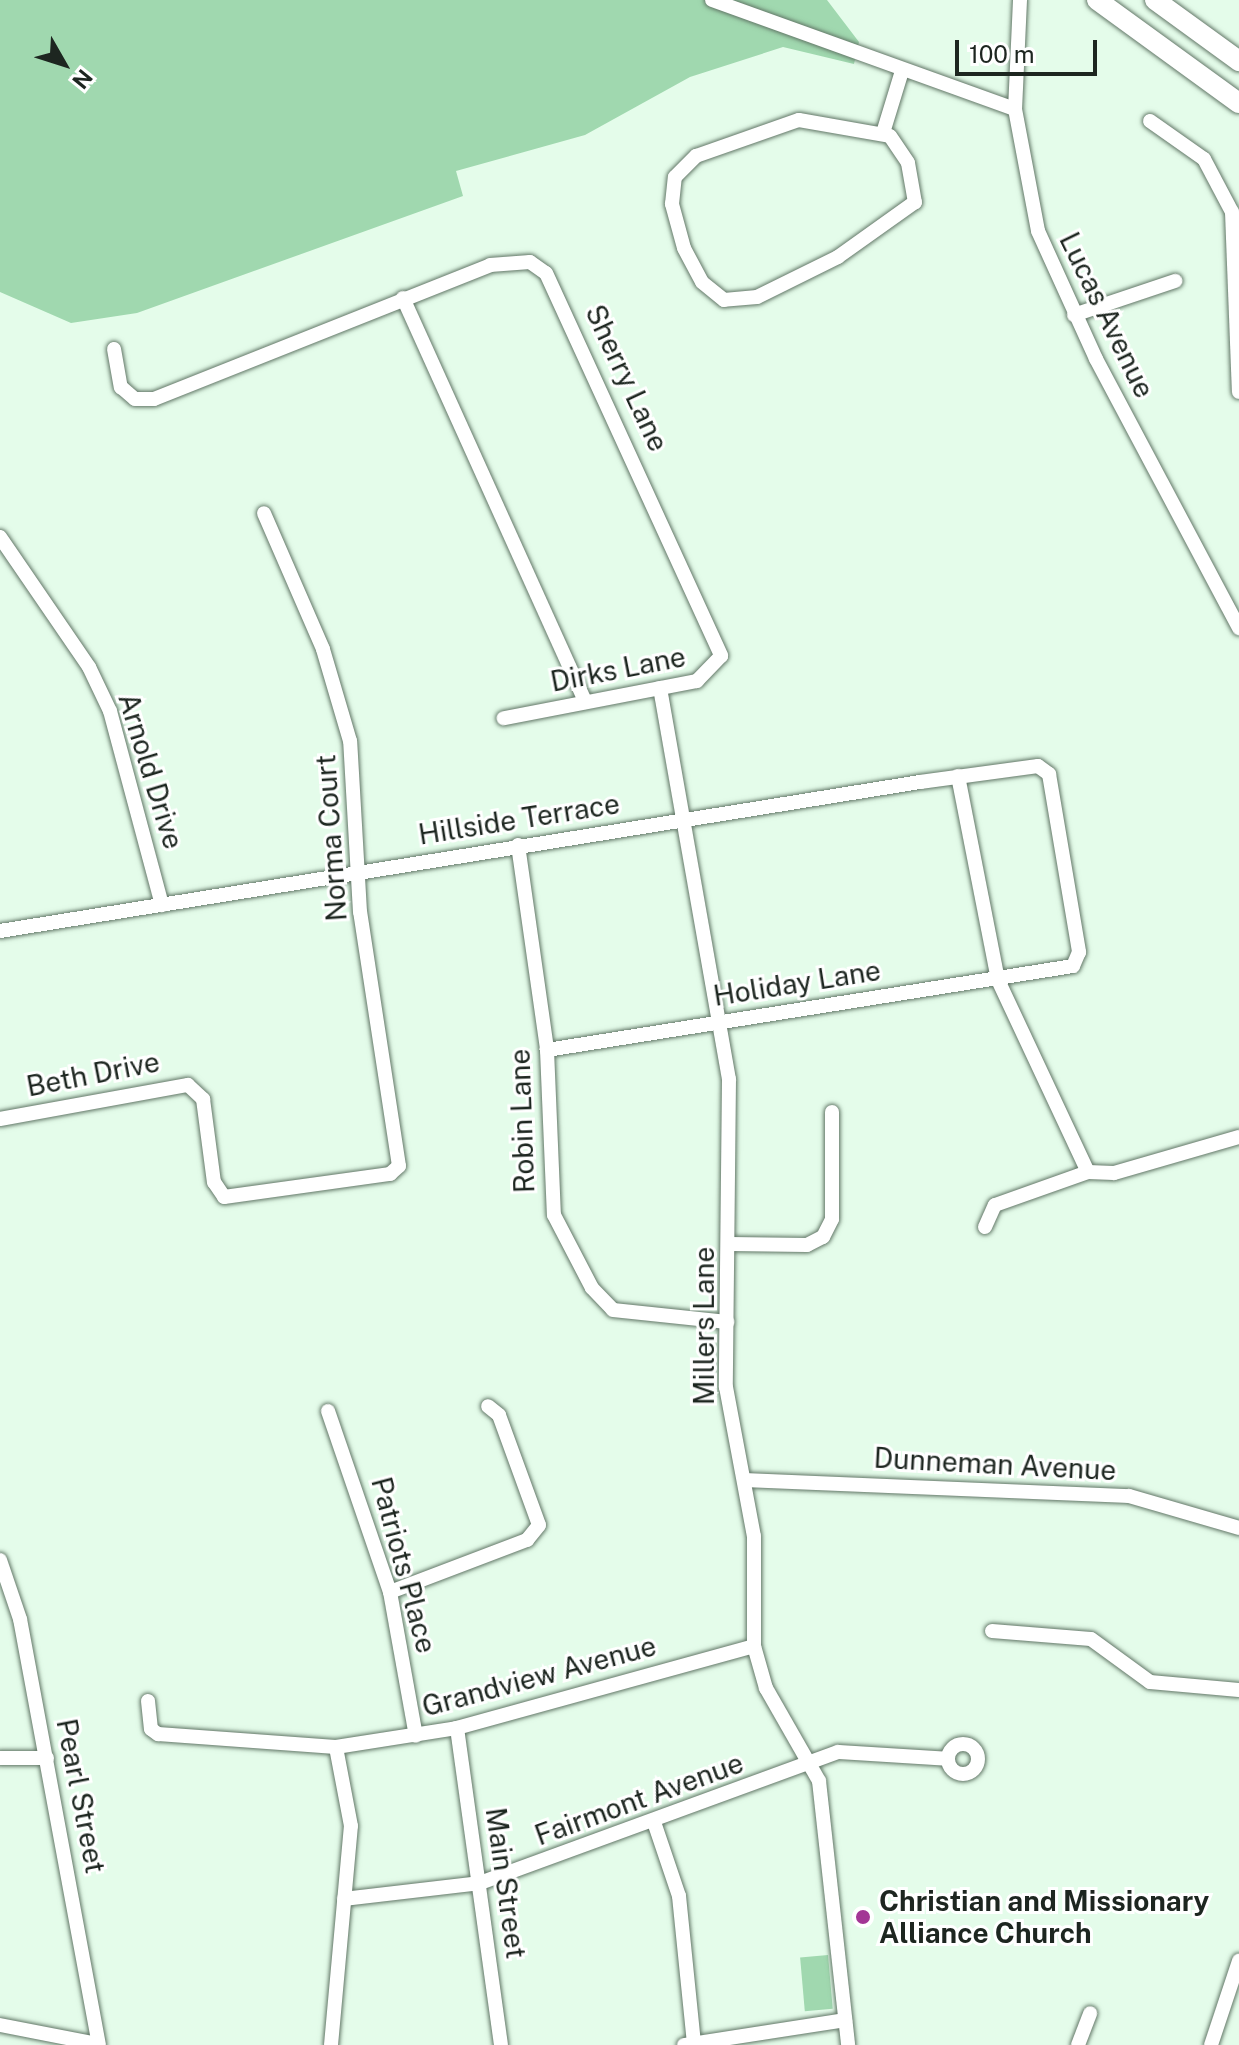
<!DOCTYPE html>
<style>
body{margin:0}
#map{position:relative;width:1239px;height:2045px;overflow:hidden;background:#e4fcea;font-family:"Public Sans",sans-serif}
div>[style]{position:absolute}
.green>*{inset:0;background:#a0d8af;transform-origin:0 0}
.roads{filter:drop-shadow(0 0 2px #627767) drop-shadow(0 0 2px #627767)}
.minor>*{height:14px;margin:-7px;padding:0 7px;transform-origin:7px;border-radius:7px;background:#fff}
.minor>.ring{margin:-7px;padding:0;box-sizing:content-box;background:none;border:14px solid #fff;border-radius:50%}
.highway>*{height:20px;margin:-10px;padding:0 10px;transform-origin:10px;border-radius:10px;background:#fff}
.dots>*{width:22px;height:22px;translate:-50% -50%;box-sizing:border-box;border:4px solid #fff;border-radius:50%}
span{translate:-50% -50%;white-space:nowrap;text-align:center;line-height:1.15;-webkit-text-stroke:6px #fff;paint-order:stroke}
.street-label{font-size:28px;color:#1d2620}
.poi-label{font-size:28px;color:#1d2620;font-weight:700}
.left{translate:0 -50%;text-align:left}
.north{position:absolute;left:24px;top:24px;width:80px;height:80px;-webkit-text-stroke:6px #fff;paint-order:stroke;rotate:129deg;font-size:22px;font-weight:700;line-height:32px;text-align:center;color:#1d2620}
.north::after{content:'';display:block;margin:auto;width:28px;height:36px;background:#1d2620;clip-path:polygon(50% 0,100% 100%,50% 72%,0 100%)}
.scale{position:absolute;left:955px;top:40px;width:142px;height:36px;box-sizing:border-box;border:4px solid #1d2620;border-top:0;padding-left:10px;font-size:24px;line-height:28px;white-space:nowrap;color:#1d2620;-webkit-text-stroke:6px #fff;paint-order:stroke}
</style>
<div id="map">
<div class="green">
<i style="clip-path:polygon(0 0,827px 0,859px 42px,854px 64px,783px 47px,690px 77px,585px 135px,456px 171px,463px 196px,137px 313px,71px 323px,0 292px)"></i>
<i style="left:828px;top:1955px;width:54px;height:28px;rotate:85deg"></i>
</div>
<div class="roads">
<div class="minor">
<i style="left:712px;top:0;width:322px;rotate:19.8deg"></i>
<i style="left:1020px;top:0;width:109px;rotate:92.6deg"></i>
<i style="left:1015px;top:109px;width:124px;rotate:79.3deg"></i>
<i style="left:1038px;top:231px;width:141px;rotate:65.6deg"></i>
<i style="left:1096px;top:359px;width:305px;rotate:62deg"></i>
<i style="left:799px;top:120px;width:92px;rotate:10deg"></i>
<i style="left:890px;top:136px;width:32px;rotate:56deg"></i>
<i style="left:908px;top:163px;width:40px;rotate:80deg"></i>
<i style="left:915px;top:202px;width:95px;rotate:144.5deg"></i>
<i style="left:838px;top:257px;width:90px;rotate:153.7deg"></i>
<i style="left:757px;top:297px;width:33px;rotate:175deg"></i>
<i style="left:724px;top:300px;width:28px;rotate:-141deg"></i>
<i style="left:702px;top:282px;width:38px;rotate:-118deg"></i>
<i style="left:684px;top:248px;width:46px;rotate:-105.3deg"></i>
<i style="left:672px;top:204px;width:27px;rotate:-84deg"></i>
<i style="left:675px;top:177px;width:30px;rotate:-45deg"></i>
<i style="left:696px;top:156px;width:109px;rotate:-19.3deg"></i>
<i style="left:1150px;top:121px;width:66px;rotate:35.1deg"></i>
<i style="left:1204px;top:159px;width:60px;rotate:62.2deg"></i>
<i style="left:1232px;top:212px;width:180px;rotate:87.8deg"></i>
<i style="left:883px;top:133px;width:65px;rotate:-73deg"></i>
<i style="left:403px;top:298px;width:443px;rotate:65.7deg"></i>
<i style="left:1074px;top:315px;width:107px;rotate:-18.6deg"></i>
<i style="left:114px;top:349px;width:39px;rotate:80deg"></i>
<i style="left:121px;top:387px;width:18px;rotate:41deg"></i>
<i style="left:135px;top:399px;width:19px"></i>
<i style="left:154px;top:399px;width:362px;rotate:-21.7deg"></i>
<i style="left:490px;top:265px;width:40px;rotate:-4.3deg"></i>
<i style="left:530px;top:262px;width:19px;rotate:35deg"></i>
<i style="left:546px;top:273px;width:421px;rotate:65.4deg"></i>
<i style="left:721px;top:656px;width:35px;rotate:134deg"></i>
<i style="left:697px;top:681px;width:197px;rotate:169.1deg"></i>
<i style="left:0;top:537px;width:158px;rotate:55.6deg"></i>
<i style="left:89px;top:667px;width:49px;rotate:64.5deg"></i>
<i style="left:110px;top:711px;width:201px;rotate:75deg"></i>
<i style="left:660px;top:688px;width:397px;rotate:80deg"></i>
<i style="left:729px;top:1079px;width:308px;rotate:90.6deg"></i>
<i style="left:726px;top:1387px;width:152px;rotate:79.4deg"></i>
<i style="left:754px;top:1536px;width:110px;rotate:90deg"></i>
<i style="left:754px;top:1646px;width:44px;rotate:74.1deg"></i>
<i style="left:766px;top:1688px;width:107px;rotate:60.3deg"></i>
<i style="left:819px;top:1781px;width:266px;rotate:83.7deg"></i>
<i style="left:958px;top:776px;width:208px;rotate:78.9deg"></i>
<i style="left:998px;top:980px;width:212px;rotate:64.9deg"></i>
<i style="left:518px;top:845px;width:207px;rotate:81.9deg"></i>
<i style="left:547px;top:1050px;width:165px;rotate:87.6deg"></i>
<i style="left:554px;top:1215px;width:82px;rotate:62.5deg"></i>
<i style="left:592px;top:1288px;width:30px;rotate:46deg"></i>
<i style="left:613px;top:1310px;width:115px;rotate:6deg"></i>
<i style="left:0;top:931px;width:932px;rotate:-9.2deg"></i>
<i style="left:920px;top:782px;width:119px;rotate:-7.7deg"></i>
<i style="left:1038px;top:766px;width:14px;rotate:36deg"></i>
<i style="left:1049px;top:774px;width:181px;rotate:80.4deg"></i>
<i style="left:1079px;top:952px;width:15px;rotate:113deg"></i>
<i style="left:1073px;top:966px;width:533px;rotate:170.93deg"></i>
<i style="left:0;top:1119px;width:191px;rotate:-10.3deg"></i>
<i style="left:188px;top:1085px;width:21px;rotate:43deg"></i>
<i style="left:203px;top:1099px;width:84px;rotate:82.5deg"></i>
<i style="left:214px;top:1182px;width:18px;rotate:56deg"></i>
<i style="left:224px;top:1197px;width:168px;rotate:-7.9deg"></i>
<i style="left:390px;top:1174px;width:12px;rotate:-42deg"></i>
<i style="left:399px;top:1166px;width:257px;rotate:-98.7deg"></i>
<i style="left:360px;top:912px;width:171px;rotate:-93.3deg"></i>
<i style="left:350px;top:741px;width:96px;rotate:-106.4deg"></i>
<i style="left:323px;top:649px;width:148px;rotate:-113.5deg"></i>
<i style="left:985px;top:1227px;width:24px;rotate:-66deg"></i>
<i style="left:995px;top:1205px;width:99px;rotate:-19.5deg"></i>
<i style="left:1088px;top:1172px;width:26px;rotate:2deg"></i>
<i style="left:1114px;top:1173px;width:130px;rotate:-16.1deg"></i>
<i style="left:730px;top:1244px;width:77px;rotate:0.7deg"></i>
<i style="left:807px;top:1245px;width:18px;rotate:-27deg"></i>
<i style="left:823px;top:1237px;width:20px;rotate:-63deg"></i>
<i style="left:832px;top:1219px;width:107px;rotate:-90deg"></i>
<i style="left:328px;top:1411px;width:191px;rotate:71.1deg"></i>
<i style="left:390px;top:1592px;width:146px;rotate:79.8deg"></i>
<i style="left:745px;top:1480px;width:384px;rotate:2.4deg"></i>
<i style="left:1129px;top:1496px;width:115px;rotate:16.2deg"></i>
<i style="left:0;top:1560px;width:62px;rotate:71.3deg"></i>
<i style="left:20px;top:1619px;width:433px;rotate:79.5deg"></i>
<i style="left:390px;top:1592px;width:147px;rotate:-20.8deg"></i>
<i style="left:527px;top:1540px;width:19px;rotate:-51deg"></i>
<i style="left:539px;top:1525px;width:117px;rotate:-110deg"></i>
<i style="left:499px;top:1415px;width:14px;rotate:-141deg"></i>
<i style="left:992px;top:1631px;width:99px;rotate:4.6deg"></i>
<i style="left:1091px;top:1639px;width:73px;rotate:36.1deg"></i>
<i style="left:1150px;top:1682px;width:89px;rotate:5.1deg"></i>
<i style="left:148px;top:1701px;width:28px;rotate:84deg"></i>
<i style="left:151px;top:1729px;width:9px;rotate:36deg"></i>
<i style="left:158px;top:1734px;width:178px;rotate:4.2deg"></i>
<i style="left:336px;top:1747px;width:122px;rotate:-8.9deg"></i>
<i style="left:457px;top:1728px;width:308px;rotate:-15.4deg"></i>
<i style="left:457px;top:1728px;width:320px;rotate:82.1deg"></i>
<i class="ring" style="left:948px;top:1744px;width:16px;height:16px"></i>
<i style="left:0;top:1758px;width:47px"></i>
<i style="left:654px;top:1822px;width:78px;rotate:71.3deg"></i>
<i style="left:679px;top:1896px;width:148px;rotate:84.2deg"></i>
<i style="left:344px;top:1899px;width:137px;rotate:-6.7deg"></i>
<i style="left:480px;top:1883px;width:381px;rotate:-20.1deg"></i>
<i style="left:838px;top:1752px;width:110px;rotate:3.6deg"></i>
<i style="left:0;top:2025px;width:100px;rotate:11deg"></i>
<i style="left:331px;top:2045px;width:220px;rotate:-84.8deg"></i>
<i style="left:351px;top:1826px;width:80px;rotate:-100.8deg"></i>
<i style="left:684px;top:2045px;width:163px;rotate:-8.8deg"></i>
<i style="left:1078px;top:2045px;width:34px;rotate:-69deg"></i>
<i style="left:1211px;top:2045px;width:89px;rotate:-71.6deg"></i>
</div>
<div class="highway">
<i style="left:1097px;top:0;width:175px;rotate:36deg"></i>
<i style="left:1155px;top:0;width:104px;rotate:36deg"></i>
</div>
</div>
<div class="dots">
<i style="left:863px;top:1917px;background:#a33695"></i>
</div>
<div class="street-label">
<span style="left:1107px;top:315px;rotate:64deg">Lucas Avenue</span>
<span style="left:627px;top:378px;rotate:65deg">Sherry Lane</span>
<span style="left:618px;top:669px;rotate:-11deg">Dirks Lane</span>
<span style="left:151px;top:771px;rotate:73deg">Arnold Drive</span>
<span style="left:519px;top:819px;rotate:-9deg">Hillside Terrace</span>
<span style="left:331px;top:838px;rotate:-94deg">Norma Court</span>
<span style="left:797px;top:983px;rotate:-9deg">Holiday Lane</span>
<span style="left:93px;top:1074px;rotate:-11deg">Beth Drive</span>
<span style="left:522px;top:1121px;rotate:-92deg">Robin Lane</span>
<span style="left:704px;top:1326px;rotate:-90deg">Millers Lane</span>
<span style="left:995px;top:1464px;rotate:3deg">Dunneman Avenue</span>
<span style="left:404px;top:1565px;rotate:75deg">Patriots Place</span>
<span style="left:539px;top:1676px;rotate:-15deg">Grandview Avenue</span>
<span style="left:81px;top:1796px;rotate:79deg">Pearl Street</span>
<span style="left:639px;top:1799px;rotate:-20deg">Fairmont Avenue</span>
<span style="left:506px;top:1883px;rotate:82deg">Main Street</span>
</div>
<div class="poi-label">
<span class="left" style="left:879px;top:1917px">Christian and Missionary<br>Alliance Church</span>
</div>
<div class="north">N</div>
<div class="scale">100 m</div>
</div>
